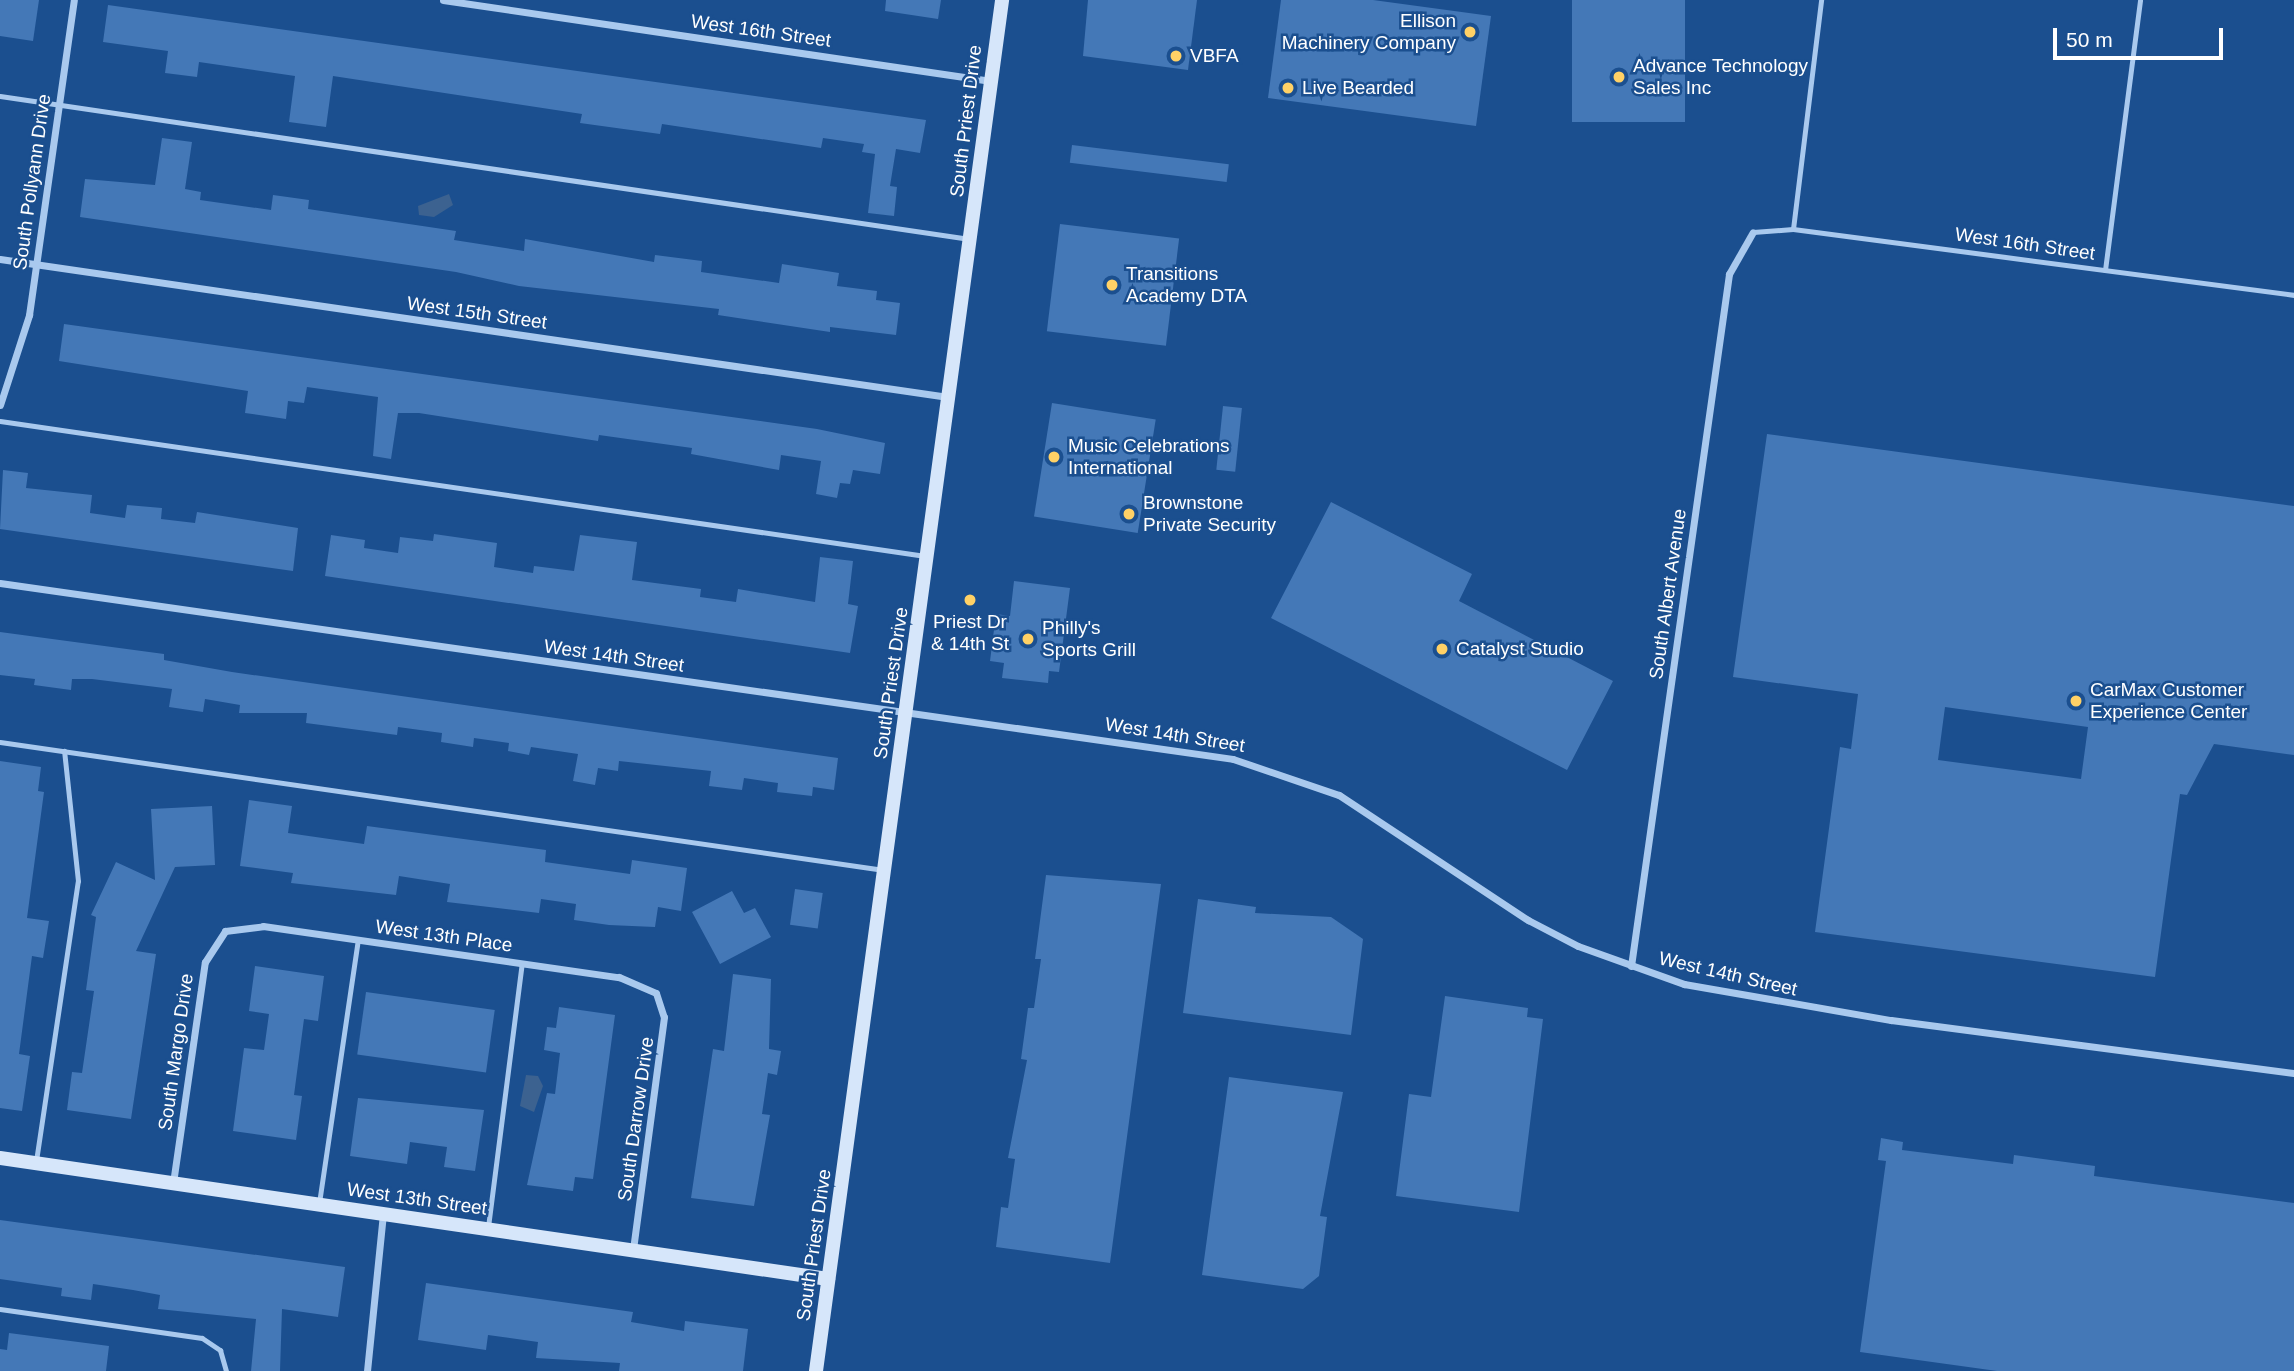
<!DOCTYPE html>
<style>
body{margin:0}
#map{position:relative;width:2294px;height:1371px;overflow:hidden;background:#1b4f8f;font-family:Helvetica,sans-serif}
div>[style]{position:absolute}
.water>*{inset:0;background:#3c6290}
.building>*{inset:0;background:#4478b7;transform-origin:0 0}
.lane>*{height:5px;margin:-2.5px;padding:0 2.5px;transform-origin:2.5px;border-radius:2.5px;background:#a9c9ee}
.street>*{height:7px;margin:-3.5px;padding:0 3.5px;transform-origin:3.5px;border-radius:3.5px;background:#a9c9ee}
.secondary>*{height:14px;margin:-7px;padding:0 7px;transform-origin:7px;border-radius:7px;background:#d6e6fa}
.dots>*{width:19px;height:19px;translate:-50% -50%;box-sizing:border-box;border:4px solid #1b4f8f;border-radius:50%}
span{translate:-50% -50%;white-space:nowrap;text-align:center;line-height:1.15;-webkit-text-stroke:5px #1b4f8f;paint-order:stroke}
.poi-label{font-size:19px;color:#fff}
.right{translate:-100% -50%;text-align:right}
.left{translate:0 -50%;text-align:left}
.street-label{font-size:19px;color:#fff}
.scale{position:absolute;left:2053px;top:28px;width:170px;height:32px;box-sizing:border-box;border:4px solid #fff;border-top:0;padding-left:9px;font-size:21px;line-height:24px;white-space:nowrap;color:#fff;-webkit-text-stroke:5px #1b4f8f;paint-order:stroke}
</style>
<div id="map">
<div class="water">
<i style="clip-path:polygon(449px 194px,453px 205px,434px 217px,419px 215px,418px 206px)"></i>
<i style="clip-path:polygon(526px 1075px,538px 1076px,543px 1086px,534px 1112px,520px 1106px)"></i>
</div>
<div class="building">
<i style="clip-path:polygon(0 0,39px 0,33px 41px,0 36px)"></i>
<i style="clip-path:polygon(886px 0,941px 0,938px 19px,885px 11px)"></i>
<i style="clip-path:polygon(1088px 0,1197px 0,1188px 70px,1083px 56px)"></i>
<i style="clip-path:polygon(1281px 0,1373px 0,1491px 16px,1476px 126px,1268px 98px)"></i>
<i style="left:1572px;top:0;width:113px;height:122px"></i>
<i style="clip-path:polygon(108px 5px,926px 120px,920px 153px,896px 149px,890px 186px,897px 187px,894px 216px,868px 213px,875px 154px,862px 152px,864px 144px,823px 138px,821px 148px,662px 124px,660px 134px,580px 123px,582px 114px,333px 76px,326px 127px,289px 122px,295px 76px,199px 62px,197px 77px,165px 73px,168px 51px,103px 42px)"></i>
<i style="clip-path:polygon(162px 138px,192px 142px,185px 189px,201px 192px,200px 200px,271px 210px,273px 195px,309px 200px,308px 209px,456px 231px,454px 240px,524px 251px,525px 239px,654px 262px,655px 255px,702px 261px,701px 272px,779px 283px,782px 264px,839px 273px,837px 286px,877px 291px,876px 300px,900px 303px,896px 335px,830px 327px,830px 332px,718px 315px,719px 309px,519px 286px,456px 272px,80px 217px,85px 179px,155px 185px)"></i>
<i style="left:1072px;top:145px;width:158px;height:18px;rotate:7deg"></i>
<i style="left:1060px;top:224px;width:120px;height:108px;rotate:7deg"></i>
<i style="clip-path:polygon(64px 324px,817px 429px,885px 443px,880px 474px,853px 470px,850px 484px,840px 483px,837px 498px,816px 494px,821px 461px,781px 455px,779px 470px,691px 454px,692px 448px,599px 435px,598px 441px,419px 413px,398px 413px,391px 459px,373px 456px,378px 397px,307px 387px,304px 403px,288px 401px,286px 419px,245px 413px,248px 391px,59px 361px)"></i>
<i style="left:1052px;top:403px;width:105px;height:115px;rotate:9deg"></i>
<i style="left:1223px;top:406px;width:19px;height:64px;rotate:6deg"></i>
<i style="clip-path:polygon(evenodd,1767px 434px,2294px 506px,2294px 755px,2214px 744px,2187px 795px,2180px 794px,2155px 977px,1815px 932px,1840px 747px,1851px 749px,1858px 694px,1733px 677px,1767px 434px,1945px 707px,2088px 727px,2081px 779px,1938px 760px,1945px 707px)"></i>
<i style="clip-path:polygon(3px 470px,28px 473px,26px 488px,92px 495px,90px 513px,125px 518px,127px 505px,162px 508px,161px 519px,195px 523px,197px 512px,298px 528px,293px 571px,0 529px)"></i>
<i style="clip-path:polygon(1331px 502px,1472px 574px,1459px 601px,1613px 681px,1567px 770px,1271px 618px)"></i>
<i style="clip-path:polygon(434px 534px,497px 543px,494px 567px,533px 573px,534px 566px,574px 571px,580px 535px,637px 542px,632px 580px,701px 589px,700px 597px,736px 602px,738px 589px,815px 602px,820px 557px,853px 561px,848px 604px,858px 606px,850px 653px,325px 576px,331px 535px,365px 540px,364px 548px,398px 553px,400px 537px,433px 541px)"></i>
<i style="clip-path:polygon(1014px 581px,1070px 588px,1059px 672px,1049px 671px,1048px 683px,1002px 678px,1004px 663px,990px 661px,996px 614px,1010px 616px)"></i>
<i style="clip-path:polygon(0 632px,164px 654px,164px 660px,232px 672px,838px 758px,834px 790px,813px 787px,812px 796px,777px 792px,778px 783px,744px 778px,742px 790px,709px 786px,711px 771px,619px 761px,618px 771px,598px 768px,595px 785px,573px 781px,578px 754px,531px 747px,529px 755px,508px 751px,509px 743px,474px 738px,473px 747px,441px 742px,442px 733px,398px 727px,397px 735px,306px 723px,307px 713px,239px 713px,240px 705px,205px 699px,203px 712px,169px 707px,172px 689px,92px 679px,72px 679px,71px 690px,34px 685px,35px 679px,0 675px)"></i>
<i style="clip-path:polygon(0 761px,41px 767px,38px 791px,44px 792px,27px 918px,49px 921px,43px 958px,32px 956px,19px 1054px,30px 1056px,22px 1111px,0 1108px)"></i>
<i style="clip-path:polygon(249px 800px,292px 806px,288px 833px,364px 844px,367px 826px,546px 850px,545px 862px,630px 874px,632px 860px,687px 868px,681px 911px,658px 907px,655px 927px,609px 925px,574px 920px,576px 904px,541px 899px,539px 913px,447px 902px,450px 884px,399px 876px,396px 895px,291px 883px,293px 873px,240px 866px)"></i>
<i style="clip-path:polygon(212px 806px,215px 865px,175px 867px,136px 951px,156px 954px,131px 1119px,67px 1110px,72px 1072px,82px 1073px,94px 991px,86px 990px,96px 917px,91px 915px,116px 862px,155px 880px,151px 809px)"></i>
<i style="clip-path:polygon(1046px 875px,1161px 884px,1110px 1263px,996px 1247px,1001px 1207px,1008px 1208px,1015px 1159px,1008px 1158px,1027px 1060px,1021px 1059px,1028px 1008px,1034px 1008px,1041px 959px,1035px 959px)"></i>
<i style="left:795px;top:889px;width:28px;height:36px;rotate:8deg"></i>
<i style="clip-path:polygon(732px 891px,744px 913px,755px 908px,771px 937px,720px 964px,692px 912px)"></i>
<i style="clip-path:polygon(1198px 899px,1256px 907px,1255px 913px,1331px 917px,1363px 939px,1351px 1035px,1183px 1013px)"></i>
<i style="clip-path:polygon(255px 966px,324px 976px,318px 1021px,304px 1019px,294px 1095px,302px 1096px,296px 1140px,233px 1131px,244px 1048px,264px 1050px,269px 1014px,249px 1011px)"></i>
<i style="clip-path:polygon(733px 974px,771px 979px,769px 1049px,781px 1051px,777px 1075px,768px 1073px,762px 1114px,770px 1115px,754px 1206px,691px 1198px,713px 1049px,724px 1051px)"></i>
<i style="left:366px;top:992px;width:130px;height:63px;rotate:8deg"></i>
<i style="clip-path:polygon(1445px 996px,1528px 1008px,1527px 1017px,1543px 1019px,1519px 1212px,1396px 1196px,1409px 1094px,1431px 1097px)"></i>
<i style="clip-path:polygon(559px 1007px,615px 1015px,593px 1179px,575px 1177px,573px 1191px,527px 1185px,547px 1093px,555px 1094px,560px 1053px,544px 1050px,547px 1027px,556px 1028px)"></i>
<i style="clip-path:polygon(1229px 1077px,1343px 1092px,1320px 1216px,1327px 1217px,1319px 1276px,1303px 1289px,1202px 1275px)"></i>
<i style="clip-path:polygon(358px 1098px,484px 1110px,475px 1171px,444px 1167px,447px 1147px,410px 1142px,407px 1164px,350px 1156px)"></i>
<i style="clip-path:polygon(1881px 1138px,1903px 1142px,1902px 1150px,2013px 1164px,2014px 1155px,2095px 1166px,2094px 1176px,2294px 1203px,2294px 1371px,1997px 1371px,1860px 1352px,1886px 1161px,1878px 1160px)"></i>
<i style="clip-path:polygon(0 1220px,345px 1267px,338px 1317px,282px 1309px,280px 1371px,251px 1371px,256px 1319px,158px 1309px,160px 1295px,133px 1290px,93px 1284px,91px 1300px,61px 1296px,62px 1288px,0 1279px)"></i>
<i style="clip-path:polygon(426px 1283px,633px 1312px,631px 1322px,684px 1331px,685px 1321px,748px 1329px,743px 1371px,619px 1371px,620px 1363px,536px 1358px,538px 1342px,488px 1335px,486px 1350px,418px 1340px)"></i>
<i style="clip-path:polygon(9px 1333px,109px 1346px,106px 1371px,0 1371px,0 1349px,7px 1350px)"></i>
</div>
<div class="lane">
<i style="left:0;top:96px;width:980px;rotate:8.39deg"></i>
<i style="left:1793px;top:229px;width:231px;rotate:-83deg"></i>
<i style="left:1753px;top:232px;width:40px;rotate:-4.3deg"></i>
<i style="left:1793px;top:229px;width:505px;rotate:7.5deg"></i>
<i style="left:2105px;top:270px;width:272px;rotate:-82.6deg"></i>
<i style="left:0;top:421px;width:935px;rotate:8.3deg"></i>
<i style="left:0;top:742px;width:893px;rotate:8.24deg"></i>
<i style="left:36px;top:1161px;width:283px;rotate:-81.5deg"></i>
<i style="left:78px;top:881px;width:131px;rotate:-96.1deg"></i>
<i style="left:319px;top:1203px;width:266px;rotate:-81.6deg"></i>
<i style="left:488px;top:1227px;width:266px;rotate:-82.7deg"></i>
<i style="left:0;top:1309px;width:204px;rotate:8.2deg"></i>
<i style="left:202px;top:1338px;width:22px;rotate:34deg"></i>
<i style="left:220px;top:1350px;width:22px;rotate:74deg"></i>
</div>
<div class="street">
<i style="left:443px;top:0;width:554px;rotate:8.41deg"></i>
<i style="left:0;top:259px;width:958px;rotate:8.28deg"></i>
<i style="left:0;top:405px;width:95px;rotate:-72.1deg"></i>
<i style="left:29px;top:315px;width:318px;rotate:-81.9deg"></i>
<i style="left:0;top:583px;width:1245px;rotate:8.12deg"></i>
<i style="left:1233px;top:759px;width:112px;rotate:18.8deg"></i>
<i style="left:1339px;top:795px;width:227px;rotate:33.5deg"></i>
<i style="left:1528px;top:920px;width:56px;rotate:27.5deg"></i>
<i style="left:1578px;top:946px;width:113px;rotate:19.7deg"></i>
<i style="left:1684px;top:984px;width:210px;rotate:9.9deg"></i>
<i style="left:1891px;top:1020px;width:406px;rotate:7.5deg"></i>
<i style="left:1631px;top:966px;width:699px;rotate:-81.94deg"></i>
<i style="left:1729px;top:274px;width:48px;rotate:-60.3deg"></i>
<i style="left:173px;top:1183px;width:223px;rotate:-81.8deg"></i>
<i style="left:205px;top:962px;width:37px;rotate:-57deg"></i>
<i style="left:225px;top:931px;width:38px;rotate:-7deg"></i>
<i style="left:263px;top:926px;width:360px;rotate:8.2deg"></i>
<i style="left:619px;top:977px;width:40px;rotate:23.4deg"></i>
<i style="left:656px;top:993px;width:25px;rotate:72deg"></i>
<i style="left:664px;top:1017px;width:235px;rotate:97.6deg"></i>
<i style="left:367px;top:1371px;width:158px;rotate:-84.2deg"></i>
</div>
<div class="secondary">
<i style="left:0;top:1158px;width:837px;rotate:8.31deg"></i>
<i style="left:816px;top:1371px;width:1384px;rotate:-82.27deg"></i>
</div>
<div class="dots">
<i style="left:1470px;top:32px;background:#ffd166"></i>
<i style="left:1176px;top:56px;background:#ffd166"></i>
<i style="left:1619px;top:77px;background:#ffd166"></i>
<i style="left:1288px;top:88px;background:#ffd166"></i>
<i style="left:1112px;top:285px;background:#ffd166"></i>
<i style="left:1054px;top:457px;background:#ffd166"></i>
<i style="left:1129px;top:514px;background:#ffd166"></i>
<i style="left:970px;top:600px;background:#ffd166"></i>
<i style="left:1028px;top:639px;background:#ffd166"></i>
<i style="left:1442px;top:649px;background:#ffd166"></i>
<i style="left:2076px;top:701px;background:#ffd166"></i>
</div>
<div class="poi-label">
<span class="right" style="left:1456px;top:32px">Ellison<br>Machinery Company</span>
<span class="left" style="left:1190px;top:56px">VBFA</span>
<span class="left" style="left:1633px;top:77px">Advance Technology<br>Sales Inc</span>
<span class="left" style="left:1302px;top:88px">Live Bearded</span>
<span class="left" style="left:1126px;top:285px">Transitions<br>Academy DTA</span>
<span class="left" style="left:1068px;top:457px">Music Celebrations<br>International</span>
<span class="left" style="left:1143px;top:514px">Brownstone<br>Private Security</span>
<span style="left:970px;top:633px">Priest Dr<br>&amp; 14th St</span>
<span class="left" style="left:1042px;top:639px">Philly's<br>Sports Grill</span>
<span class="left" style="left:1456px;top:649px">Catalyst Studio</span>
<span class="left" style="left:2090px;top:701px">CarMax Customer<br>Experience Center</span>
</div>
<div class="street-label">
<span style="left:761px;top:31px;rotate:8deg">West 16th Street</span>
<span style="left:966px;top:121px;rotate:-83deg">South Priest Drive</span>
<span style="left:32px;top:182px;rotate:-82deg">South Pollyann Drive</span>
<span style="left:2025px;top:244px;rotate:8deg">West 16th Street</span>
<span style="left:477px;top:313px;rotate:8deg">West 15th Street</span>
<span style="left:1668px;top:594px;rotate:-82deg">South Albert Avenue</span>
<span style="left:614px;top:656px;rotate:8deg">West 14th Street</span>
<span style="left:891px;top:683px;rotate:-82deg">South Priest Drive</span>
<span style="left:1175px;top:735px;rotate:9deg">West 14th Street</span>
<span style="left:444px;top:936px;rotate:8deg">West 13th Place</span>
<span style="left:1728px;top:974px;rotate:13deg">West 14th Street</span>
<span style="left:176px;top:1052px;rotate:-82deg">South Margo Drive</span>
<span style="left:636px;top:1119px;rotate:-82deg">South Darrow Drive</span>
<span style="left:417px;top:1199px;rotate:8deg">West 13th Street</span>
<span style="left:814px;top:1245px;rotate:-82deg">South Priest Drive</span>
</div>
<div class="scale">50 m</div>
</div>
